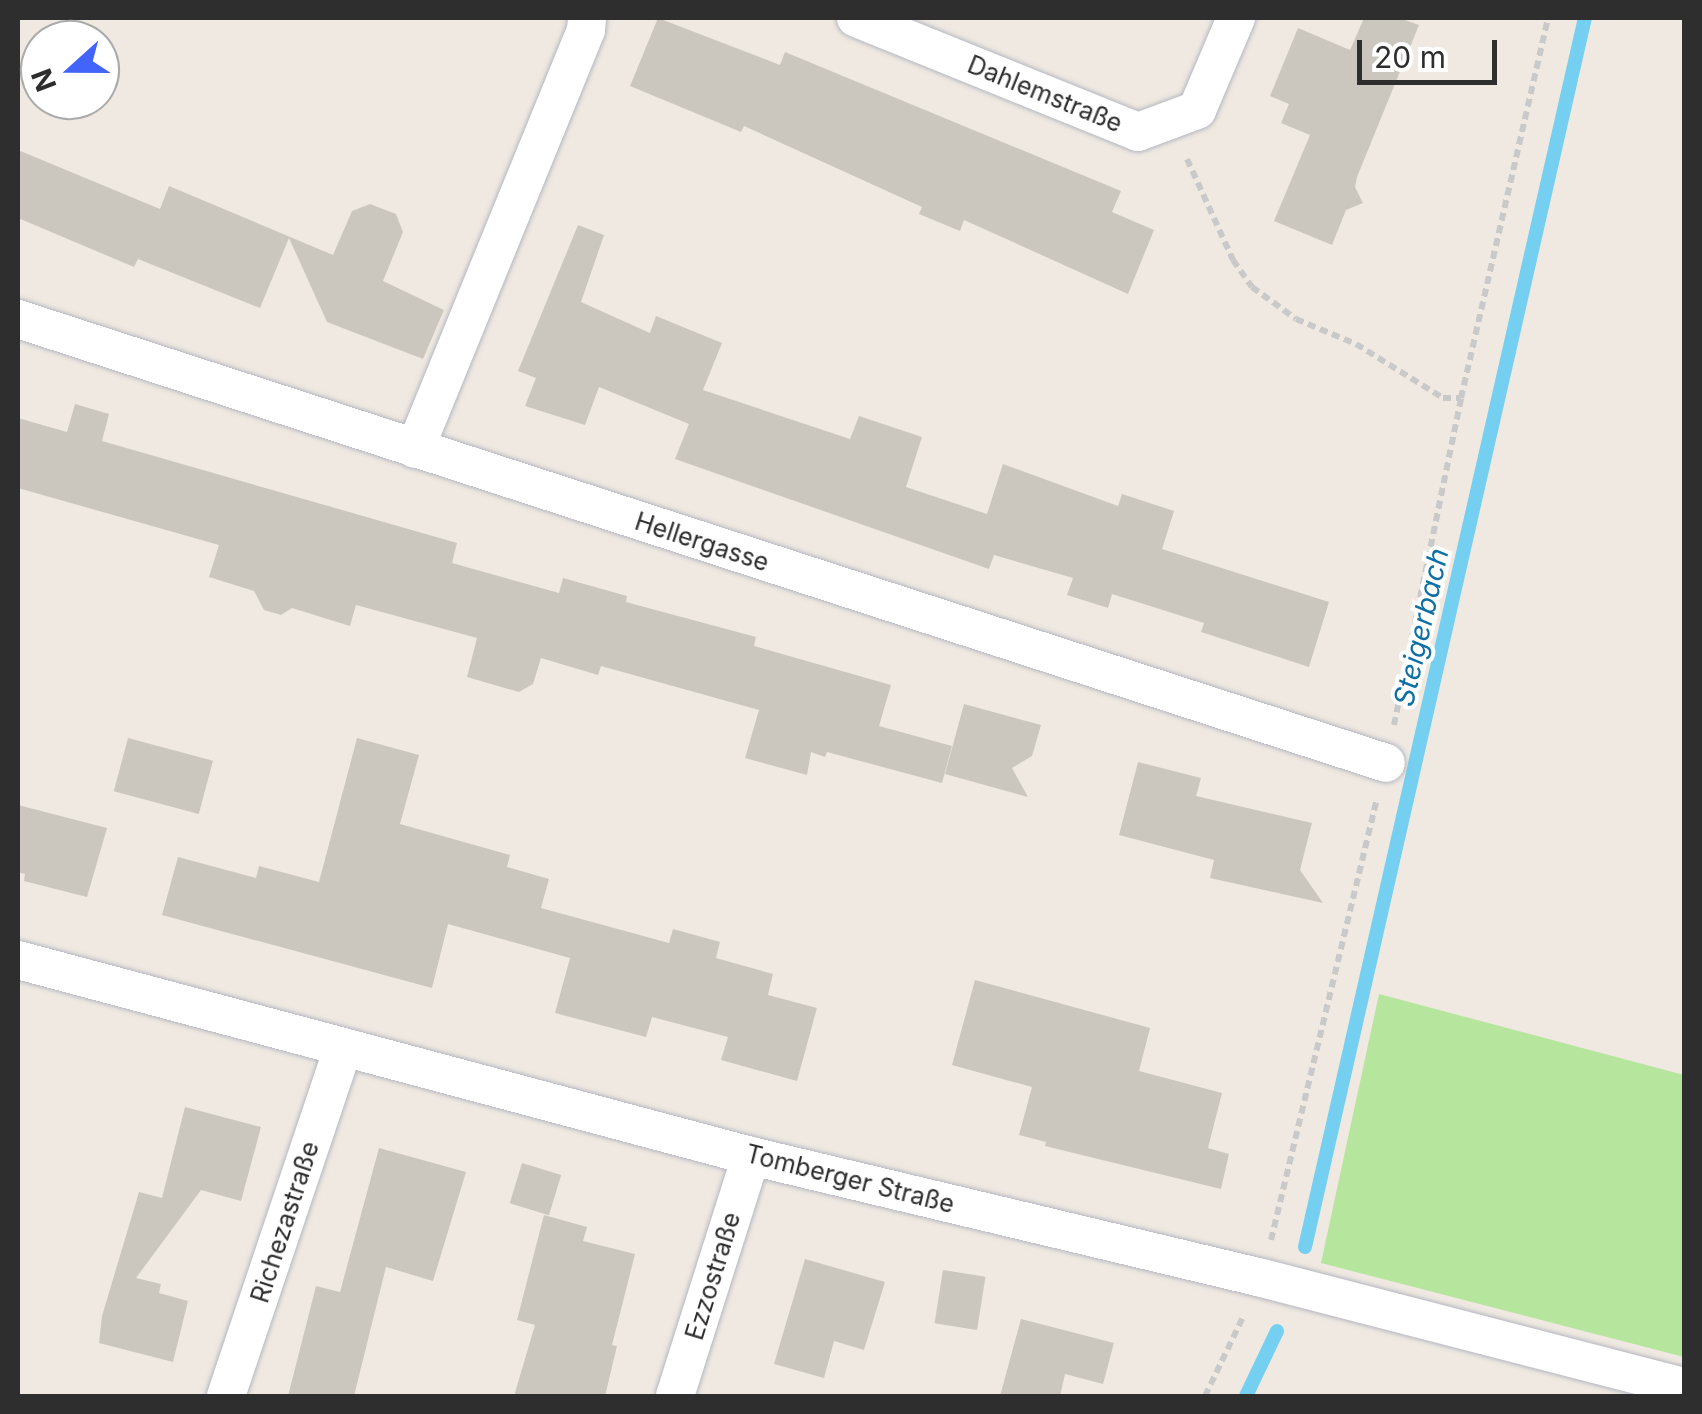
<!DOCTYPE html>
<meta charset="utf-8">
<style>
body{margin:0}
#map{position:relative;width:1702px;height:1414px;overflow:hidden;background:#efe9e1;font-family:Inter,sans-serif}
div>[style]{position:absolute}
.green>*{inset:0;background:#b6e59e}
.stream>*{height:14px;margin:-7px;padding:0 7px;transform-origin:7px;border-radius:7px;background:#75cff0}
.building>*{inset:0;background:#cbc7bf;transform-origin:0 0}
.path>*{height:6px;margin-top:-3px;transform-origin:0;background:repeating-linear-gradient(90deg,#c9c9c9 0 8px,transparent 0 13px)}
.roads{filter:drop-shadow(0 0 2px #b4b7c1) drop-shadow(0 0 2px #b4b7c1)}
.minor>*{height:38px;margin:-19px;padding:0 19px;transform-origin:19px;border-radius:19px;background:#fff}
span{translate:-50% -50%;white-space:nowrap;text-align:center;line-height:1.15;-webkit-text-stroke:8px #fff;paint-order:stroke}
.street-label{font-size:25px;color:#2e2e2e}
.water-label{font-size:28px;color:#0d6fa3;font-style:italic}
.frame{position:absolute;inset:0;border:20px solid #2e2e2e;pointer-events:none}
.north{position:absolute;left:20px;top:20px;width:100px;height:100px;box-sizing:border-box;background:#fff;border:2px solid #ababab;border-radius:50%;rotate:249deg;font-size:28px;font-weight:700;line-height:40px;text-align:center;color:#2e2e2e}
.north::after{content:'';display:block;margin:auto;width:35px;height:45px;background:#4264fb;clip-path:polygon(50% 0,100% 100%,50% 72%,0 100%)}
.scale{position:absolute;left:1357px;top:40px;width:140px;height:45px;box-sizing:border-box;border:5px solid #2e2e2e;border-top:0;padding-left:12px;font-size:30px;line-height:35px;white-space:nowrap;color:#2e2e2e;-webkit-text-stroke:8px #fff;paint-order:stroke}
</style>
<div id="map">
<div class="green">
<i style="clip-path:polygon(1379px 994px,1684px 1075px,1684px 1357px,1321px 1263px)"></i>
</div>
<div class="stream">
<i style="left:1305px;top:1247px;width:1260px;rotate:-77.17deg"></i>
<i style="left:1246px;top:1396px;width:72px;rotate:-64.5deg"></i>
</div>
<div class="building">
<i style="clip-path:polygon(658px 18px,780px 65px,785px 52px,1121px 191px,1112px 212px,1154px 230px,1128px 294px,964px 220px,960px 231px,919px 214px,922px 207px,744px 126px,741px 132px,630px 86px)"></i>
<i style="clip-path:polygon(1364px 18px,1399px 18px,1419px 25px,1357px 177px,1355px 187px,1363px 203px,1346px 210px,1332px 245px,1274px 221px,1310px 135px,1281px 123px,1289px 104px,1270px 96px,1298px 28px,1350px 50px)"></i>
<i style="clip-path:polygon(18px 150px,160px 209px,169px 186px,333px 255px,352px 211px,370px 204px,396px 214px,403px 232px,383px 281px,444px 310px,423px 359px,327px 322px,289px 238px,260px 308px,138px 259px,134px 267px,18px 218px)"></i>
<i style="clip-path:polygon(578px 225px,604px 235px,581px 302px,650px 333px,656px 316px,722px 343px,703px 390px,850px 439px,859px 416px,922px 437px,906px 487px,987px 514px,1003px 464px,1118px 506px,1122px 494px,1174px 511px,1162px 549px,1329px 602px,1309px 667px,1201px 632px,1204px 623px,1112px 594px,1108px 608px,1067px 595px,1073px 578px,994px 555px,989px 569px,675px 459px,689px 424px,599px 387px,585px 425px,525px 406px,536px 378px,518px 371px)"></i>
<i style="clip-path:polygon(75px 404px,109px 414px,102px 441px,457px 543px,452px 563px,559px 593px,563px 578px,627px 596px,626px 602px,756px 637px,754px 646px,891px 685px,879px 726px,952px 746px,942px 783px,827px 752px,825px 757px,811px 752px,807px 775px,745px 758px,759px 710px,601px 666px,598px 675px,541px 658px,533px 684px,519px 692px,467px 677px,477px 638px,356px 605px,350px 626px,292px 608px,281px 615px,264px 610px,254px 591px,209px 577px,219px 545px,18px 488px,18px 418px,67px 432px)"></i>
<i style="clip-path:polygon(964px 704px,1041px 725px,1032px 756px,1012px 768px,1028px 797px,945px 774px)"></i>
<i style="left:128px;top:738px;width:88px;height:55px;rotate:15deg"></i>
<i style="clip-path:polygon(357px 738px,419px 755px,400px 824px,510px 855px,507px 867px,549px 879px,541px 908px,669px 943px,673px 929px,720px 942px,716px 958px,773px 974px,768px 995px,817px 1008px,797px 1081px,721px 1060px,728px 1037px,652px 1017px,646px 1037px,555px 1013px,570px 958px,448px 924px,432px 988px,162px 915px,178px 857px,256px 878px,259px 866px,319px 882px)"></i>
<i style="clip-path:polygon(1138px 762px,1201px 778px,1196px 796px,1312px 823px,1300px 870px,1323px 903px,1210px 878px,1214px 860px,1119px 835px)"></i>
<i style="clip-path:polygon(18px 805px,107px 828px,87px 897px,24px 881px,25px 874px,18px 872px)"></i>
<i style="clip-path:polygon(975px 980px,1150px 1028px,1139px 1071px,1222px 1093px,1208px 1148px,1229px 1154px,1221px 1189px,1045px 1146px,1046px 1142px,1019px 1135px,1032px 1087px,952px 1065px)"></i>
<i style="clip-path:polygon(185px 1107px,261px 1127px,241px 1201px,201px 1190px,136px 1278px,161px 1284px,159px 1293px,188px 1301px,173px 1362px,99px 1343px,102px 1316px,139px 1192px,162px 1198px)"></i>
<i style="clip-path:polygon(379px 1148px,466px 1172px,433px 1281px,386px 1267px,354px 1396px,288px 1396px,316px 1286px,340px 1292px)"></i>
<i style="left:522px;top:1163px;width:41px;height:42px;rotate:17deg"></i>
<i style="clip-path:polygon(544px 1215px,587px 1227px,583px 1241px,635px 1254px,612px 1345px,617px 1346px,605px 1396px,514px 1396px,535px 1325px,517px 1320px)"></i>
<i style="clip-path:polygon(805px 1259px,885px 1282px,864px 1350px,834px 1341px,824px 1378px,774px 1364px)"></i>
<i style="left:943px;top:1270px;width:43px;height:54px;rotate:9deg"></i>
<i style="clip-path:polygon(1021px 1319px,1114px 1343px,1103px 1384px,1065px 1374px,1060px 1396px,1000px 1396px)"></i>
</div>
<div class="path">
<i style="left:1187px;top:159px;width:111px;rotate:65.5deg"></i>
<i style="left:1233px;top:260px;width:33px;rotate:55deg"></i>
<i style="left:1252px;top:287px;width:54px;rotate:36deg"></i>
<i style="left:1296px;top:319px;width:65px;rotate:22.6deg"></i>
<i style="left:1356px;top:344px;width:102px;rotate:31.8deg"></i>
<i style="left:1443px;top:398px;width:18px"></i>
<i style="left:1394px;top:725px;width:334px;rotate:-78.4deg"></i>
<i style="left:1461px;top:398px;width:390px;rotate:-77.1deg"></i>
<i style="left:1271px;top:1240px;width:453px;rotate:-76.5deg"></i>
<i style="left:1205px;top:1396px;width:88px;rotate:-64.3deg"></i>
</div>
<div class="roads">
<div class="minor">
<i style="left:856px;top:18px;width:304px;rotate:22deg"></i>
<i style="left:1138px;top:132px;width:63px;rotate:-20.4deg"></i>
<i style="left:1197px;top:110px;width:100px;rotate:-67deg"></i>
<i style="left:18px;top:319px;width:1438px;rotate:17.98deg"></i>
<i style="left:415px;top:449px;width:453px;rotate:-67.8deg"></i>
<i style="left:586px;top:30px;width:12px;rotate:-85deg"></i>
<i style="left:18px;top:960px;width:759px;rotate:14.97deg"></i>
<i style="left:751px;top:1156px;width:525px;rotate:13.43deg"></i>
<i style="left:1262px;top:1278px;width:436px;rotate:14.5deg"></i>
<i style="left:226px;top:1396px;width:367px;rotate:-71.4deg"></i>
<i style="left:675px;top:1396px;width:252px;rotate:-72.4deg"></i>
</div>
</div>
<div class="street-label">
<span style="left:1045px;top:94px;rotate:22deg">Dahlemstraße</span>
<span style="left:702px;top:542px;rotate:18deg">Hellergasse</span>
<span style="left:850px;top:1179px;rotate:14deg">Tomberger Straße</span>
<span style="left:285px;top:1222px;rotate:-72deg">Richezastraße</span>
<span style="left:713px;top:1276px;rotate:-73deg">Ezzostraße</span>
</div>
<div class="water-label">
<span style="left:1421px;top:627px;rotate:-77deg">Steigerbach</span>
</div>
<div class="frame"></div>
<div class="north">N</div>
<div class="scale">20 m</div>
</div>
